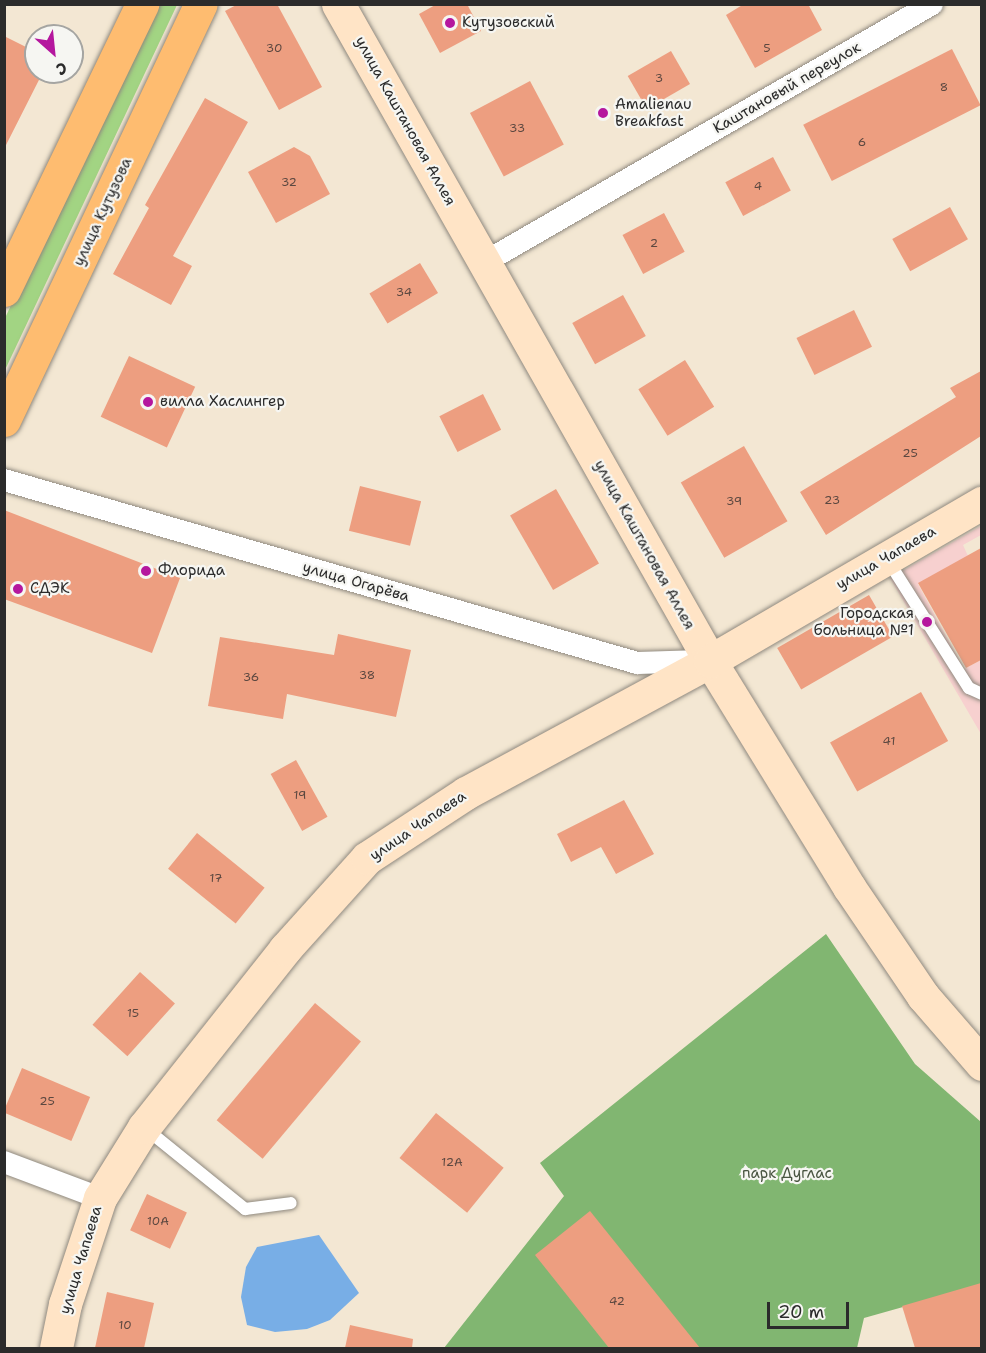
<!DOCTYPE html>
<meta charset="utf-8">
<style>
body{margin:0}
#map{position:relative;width:986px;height:1353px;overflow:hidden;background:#f3e7d3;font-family:"Shantell Sans",sans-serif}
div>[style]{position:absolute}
.built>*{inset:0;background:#f7d0cf}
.green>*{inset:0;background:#a2d483}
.forest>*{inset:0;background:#81b671}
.water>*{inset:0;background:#78aee6}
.building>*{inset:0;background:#ed9e80;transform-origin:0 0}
.roads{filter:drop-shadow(0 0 2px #8f897f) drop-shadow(0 0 2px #8f897f)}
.lane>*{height:12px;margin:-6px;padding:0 6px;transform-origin:6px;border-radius:6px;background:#fff}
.street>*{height:22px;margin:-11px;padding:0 11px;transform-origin:11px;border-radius:11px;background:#fff}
.secondary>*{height:33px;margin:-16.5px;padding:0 16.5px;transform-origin:16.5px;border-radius:16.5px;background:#ffe4c6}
.primary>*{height:33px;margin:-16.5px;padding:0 16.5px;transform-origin:16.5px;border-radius:16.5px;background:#febc70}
.dots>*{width:16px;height:16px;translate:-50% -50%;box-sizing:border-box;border:3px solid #f6f6f2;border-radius:50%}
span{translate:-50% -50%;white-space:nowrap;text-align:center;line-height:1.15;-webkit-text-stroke:4.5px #f6f6f2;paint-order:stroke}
.number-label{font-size:12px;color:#5c4840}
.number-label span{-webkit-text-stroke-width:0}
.poi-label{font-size:15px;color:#2b2b2b}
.left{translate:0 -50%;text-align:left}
.right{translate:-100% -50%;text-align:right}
.street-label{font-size:15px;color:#2b2b2b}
.park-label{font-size:15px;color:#495541}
.frame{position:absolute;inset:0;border:6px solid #2b2b2b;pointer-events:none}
.north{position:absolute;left:24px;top:24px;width:60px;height:60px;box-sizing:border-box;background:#f6f6f2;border:2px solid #a5a5a2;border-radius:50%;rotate:153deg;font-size:16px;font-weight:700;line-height:24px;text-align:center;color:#2b2b2b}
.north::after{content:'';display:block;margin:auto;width:21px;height:27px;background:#b5179e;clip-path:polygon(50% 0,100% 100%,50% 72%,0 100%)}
.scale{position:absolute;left:767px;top:1302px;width:82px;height:27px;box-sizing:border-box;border:3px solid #2b2b2b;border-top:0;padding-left:8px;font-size:18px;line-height:21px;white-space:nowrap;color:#2b2b2b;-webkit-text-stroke:4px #f6f6f2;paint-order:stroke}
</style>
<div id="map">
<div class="built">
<i style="clip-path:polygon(981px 526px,981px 535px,963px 545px,968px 556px,918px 584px,964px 669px,981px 660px,981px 734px,890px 578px)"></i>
</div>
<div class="green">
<i style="clip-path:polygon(153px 5px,177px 5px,5px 370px,5px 318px)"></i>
</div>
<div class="forest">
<i style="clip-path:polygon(826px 934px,915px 1064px,981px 1122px,981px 1285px,864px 1318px,857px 1348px,444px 1348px,564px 1196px,540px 1163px)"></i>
</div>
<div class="water">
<i style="clip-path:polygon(319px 1235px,359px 1293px,330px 1320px,307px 1329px,275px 1332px,247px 1325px,241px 1297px,246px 1267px,257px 1247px)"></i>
</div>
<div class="building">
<i style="clip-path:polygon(238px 4px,277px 4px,322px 87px,279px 110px,225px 11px)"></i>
<i style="clip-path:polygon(437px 4px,467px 4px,481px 31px,440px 53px,419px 14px)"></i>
<i style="clip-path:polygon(744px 4px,808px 4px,822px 30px,755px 68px,726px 15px)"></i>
<i style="clip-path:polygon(4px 36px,36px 52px,36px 72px,43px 72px,4px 149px)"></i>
<i style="left:952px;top:49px;width:63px;height:167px;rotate:63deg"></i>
<i style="left:671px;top:51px;width:38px;height:50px;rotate:60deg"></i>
<i style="left:530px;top:81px;width:72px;height:68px;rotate:62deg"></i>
<i style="clip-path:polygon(205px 98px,248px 122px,173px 256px,192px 266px,171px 305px,113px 274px,149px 208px,145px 205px)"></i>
<i style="clip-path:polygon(294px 147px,310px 156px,330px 194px,276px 223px,248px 172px)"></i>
<i style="left:773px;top:157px;width:38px;height:54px;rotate:62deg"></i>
<i style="left:950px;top:207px;width:37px;height:66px;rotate:61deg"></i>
<i style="left:664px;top:213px;width:44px;height:47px;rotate:62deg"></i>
<i style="left:420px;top:263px;width:35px;height:59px;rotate:59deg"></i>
<i style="left:623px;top:295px;width:47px;height:58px;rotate:61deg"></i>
<i style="left:854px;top:310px;width:41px;height:64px;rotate:64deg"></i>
<i style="left:129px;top:356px;width:73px;height:67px;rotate:25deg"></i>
<i style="left:685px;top:360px;width:55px;height:55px;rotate:58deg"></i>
<i style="clip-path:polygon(981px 371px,981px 436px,826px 535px,800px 492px,956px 397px,950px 388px)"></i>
<i style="left:483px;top:394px;width:40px;height:49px;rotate:63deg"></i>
<i style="left:744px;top:446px;width:87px;height:73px;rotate:60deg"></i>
<i style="left:360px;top:486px;width:63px;height:46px;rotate:14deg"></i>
<i style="left:556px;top:489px;width:86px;height:53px;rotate:60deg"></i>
<i style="clip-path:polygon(4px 510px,180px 578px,152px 653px,4px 599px)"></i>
<i style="clip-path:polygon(981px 548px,981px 660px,966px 668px,918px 583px)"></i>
<i style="left:869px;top:595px;width:48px;height:106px;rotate:60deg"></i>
<i style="clip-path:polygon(338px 634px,411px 650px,396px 717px,287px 694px,283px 719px,208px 706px,220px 637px,334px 655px)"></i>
<i style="left:921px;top:692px;width:56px;height:104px;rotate:61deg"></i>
<i style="left:296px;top:760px;width:65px;height:29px;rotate:61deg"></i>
<i style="clip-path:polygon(624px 800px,654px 854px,616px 874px,601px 847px,571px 862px,557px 834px)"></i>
<i style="left:197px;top:833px;width:87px;height:46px;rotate:39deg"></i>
<i style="left:140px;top:972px;width:47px;height:71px;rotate:42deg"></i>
<i style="left:315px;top:1003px;width:60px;height:153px;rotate:40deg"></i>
<i style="left:22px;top:1068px;width:74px;height:48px;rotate:23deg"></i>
<i style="left:436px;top:1113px;width:87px;height:58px;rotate:39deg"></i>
<i style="left:147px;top:1194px;width:44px;height:40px;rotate:25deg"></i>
<i style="clip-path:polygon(590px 1211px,700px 1348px,609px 1348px,535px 1255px)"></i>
<i style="clip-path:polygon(981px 1283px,981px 1348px,915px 1348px,902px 1306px)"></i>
<i style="clip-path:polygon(107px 1292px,154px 1303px,144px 1348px,95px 1348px)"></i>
<i style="clip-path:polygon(350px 1325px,413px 1339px,412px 1348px,345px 1348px)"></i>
</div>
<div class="roads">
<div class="lane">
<i style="left:887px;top:559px;width:153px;rotate:57.6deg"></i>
<i style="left:969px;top:688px;width:14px;rotate:25deg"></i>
<i style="left:145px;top:1128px;width:129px;rotate:39deg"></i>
<i style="left:245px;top:1209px;width:46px;rotate:-7.4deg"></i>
</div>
<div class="street">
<i style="left:485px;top:262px;width:516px;rotate:-29.99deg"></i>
<i style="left:4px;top:480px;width:659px;rotate:16.12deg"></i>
<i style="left:637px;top:663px;width:65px;rotate:-1.8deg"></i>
<i style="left:4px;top:1162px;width:103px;rotate:20.6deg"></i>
</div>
<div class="secondary">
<i style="left:338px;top:4px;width:755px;rotate:60.48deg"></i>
<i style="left:710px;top:661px;width:265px;rotate:58.4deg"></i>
<i style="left:849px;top:887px;width:132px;rotate:55.8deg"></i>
<i style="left:923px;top:996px;width:90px;rotate:49.1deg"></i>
<i style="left:56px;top:1348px;width:45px;rotate:-78.4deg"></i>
<i style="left:65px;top:1304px;width:112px;rotate:-71.7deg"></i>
<i style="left:100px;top:1198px;width:84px;rotate:-58.2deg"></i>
<i style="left:144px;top:1127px;width:227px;rotate:-51.6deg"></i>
<i style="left:285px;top:949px;width:122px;rotate:-48deg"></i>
<i style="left:367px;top:858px;width:118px;rotate:-33.3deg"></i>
<i style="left:466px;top:793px;width:277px;rotate:-28.4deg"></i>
<i style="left:710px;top:661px;width:315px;rotate:-30.2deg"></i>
</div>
<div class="primary">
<i style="left:4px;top:290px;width:318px;rotate:-64.2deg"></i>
<i style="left:4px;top:420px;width:460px;rotate:-64.7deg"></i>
</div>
</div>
<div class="dots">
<i style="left:450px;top:23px;background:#b5179e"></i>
<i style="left:603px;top:113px;background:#b5179e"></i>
<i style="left:148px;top:402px;background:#b5179e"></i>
<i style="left:146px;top:571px;background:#b5179e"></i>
<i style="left:18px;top:589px;background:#b5179e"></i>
<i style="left:927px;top:622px;background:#b5179e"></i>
</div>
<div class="number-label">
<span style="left:274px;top:49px">30</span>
<span style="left:767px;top:49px">5</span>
<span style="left:659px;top:79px">3</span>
<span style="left:944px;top:88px">8</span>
<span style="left:517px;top:129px">33</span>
<span style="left:862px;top:143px">6</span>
<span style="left:289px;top:183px">32</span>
<span style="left:758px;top:187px">4</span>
<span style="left:654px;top:244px">2</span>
<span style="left:404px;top:293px">34</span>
<span style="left:910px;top:454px">25</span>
<span style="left:832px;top:501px">23</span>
<span style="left:734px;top:502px">39</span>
<span style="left:367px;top:676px">38</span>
<span style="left:251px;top:678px">36</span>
<span style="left:889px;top:742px">41</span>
<span style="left:300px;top:796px">19</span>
<span style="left:216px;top:879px">17</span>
<span style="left:133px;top:1014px">15</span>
<span style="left:47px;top:1102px">25</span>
<span style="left:452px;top:1163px">12А</span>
<span style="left:158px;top:1222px">10А</span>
<span style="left:617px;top:1302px">42</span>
<span style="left:125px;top:1326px">10</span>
</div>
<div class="poi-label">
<span class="left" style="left:462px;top:23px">Кутузовский</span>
<span class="left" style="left:615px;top:113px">Amalienau<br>Breakfast</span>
<span class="left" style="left:160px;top:402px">вилла Хаслингер</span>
<span class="left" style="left:158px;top:571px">Флорида</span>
<span class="left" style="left:30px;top:589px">СДЭК</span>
<span class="right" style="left:914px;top:622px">Городская<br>больница №1</span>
</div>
<div class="street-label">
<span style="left:787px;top:88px;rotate:-30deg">Каштановый переулок</span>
<span style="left:405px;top:121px;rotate:61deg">улица Каштановая Аллея</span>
<span style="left:103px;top:212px;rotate:-65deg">улица Кутузова</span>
<span style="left:644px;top:545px;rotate:61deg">улица Каштановая Аллея</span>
<span style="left:886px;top:558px;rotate:-30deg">улица Чапаева</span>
<span style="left:356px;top:582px;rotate:16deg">улица Огарёва</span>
<span style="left:418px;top:826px;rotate:-34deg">улица Чапаева</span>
<span style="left:81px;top:1260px;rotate:-73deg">улица Чапаева</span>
</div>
<div class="park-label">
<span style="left:787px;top:1174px">парк Дуглас</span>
</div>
<div class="frame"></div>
<div class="north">С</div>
<div class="scale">20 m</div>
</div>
